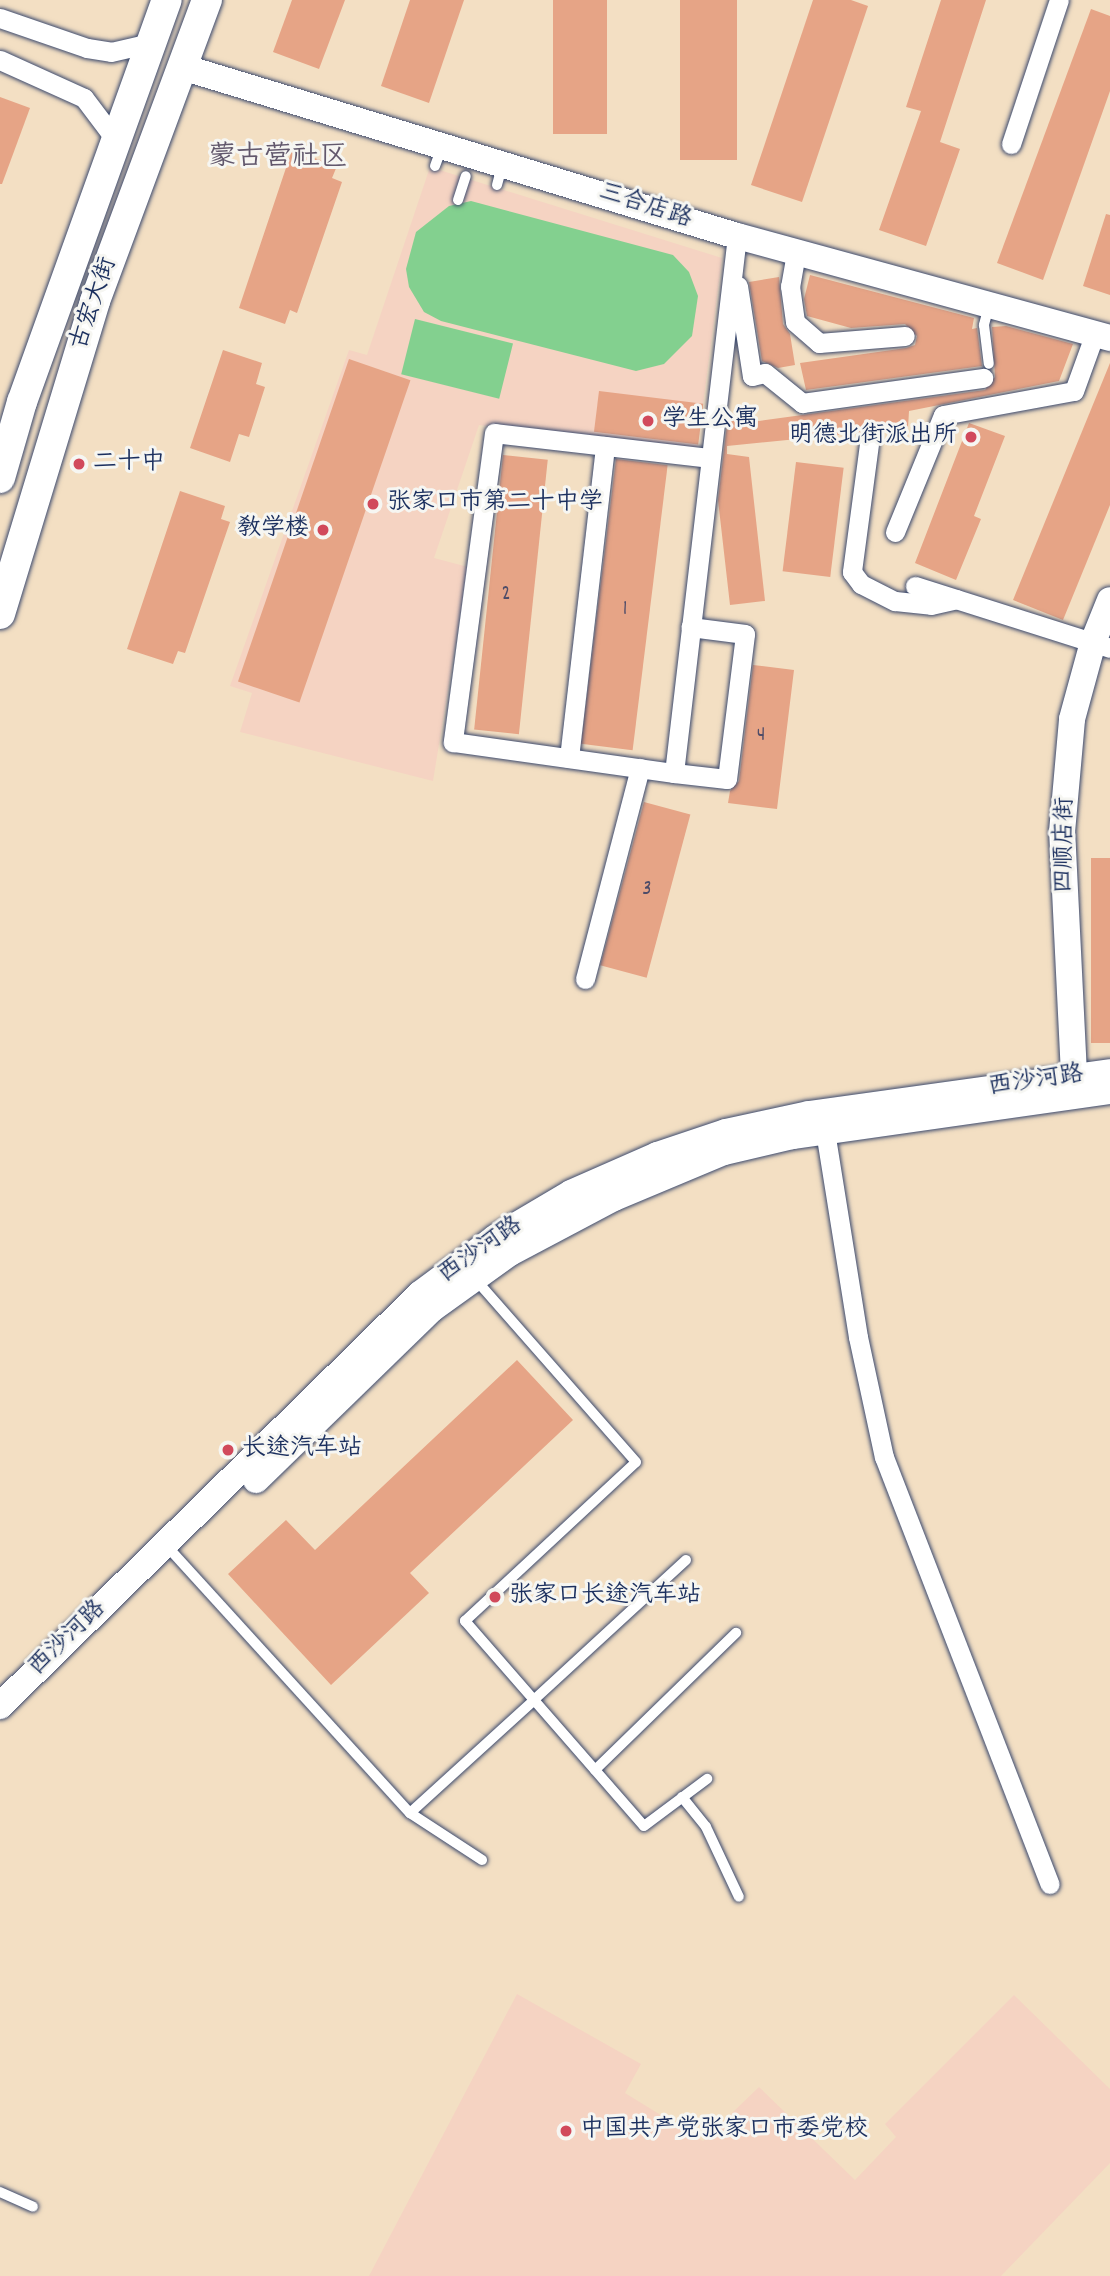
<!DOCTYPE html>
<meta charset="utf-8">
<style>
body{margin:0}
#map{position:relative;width:1110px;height:2276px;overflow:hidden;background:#f3dfc3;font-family:Dekko,"LXGW WenKai TC",sans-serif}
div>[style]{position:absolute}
.built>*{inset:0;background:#f5d3c2}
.green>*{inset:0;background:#83d08f;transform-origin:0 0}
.building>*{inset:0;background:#e6a486;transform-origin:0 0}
.roads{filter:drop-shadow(0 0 2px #3b496d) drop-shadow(0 0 2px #3b496d)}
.lane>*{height:10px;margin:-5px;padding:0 5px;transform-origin:5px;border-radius:5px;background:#fff}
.street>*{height:19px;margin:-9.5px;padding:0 9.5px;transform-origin:9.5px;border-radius:9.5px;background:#fff}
.secondary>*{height:26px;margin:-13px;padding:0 13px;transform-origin:13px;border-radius:13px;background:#fff}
.primary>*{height:30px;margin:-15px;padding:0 15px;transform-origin:15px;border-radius:15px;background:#fff}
.dots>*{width:19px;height:19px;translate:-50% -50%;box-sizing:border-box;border:4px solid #f6f6f2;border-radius:50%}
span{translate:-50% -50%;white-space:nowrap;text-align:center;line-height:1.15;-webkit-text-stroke:6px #f6f6f2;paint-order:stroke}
.number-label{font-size:21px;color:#4e4c68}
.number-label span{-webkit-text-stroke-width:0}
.street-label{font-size:24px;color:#1b2f5e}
.poi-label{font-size:24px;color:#1b2f5e}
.left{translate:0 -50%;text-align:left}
.right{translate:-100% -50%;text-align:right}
.quarter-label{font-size:28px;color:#62586c}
</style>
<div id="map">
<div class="built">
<i style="clip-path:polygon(430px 167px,722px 258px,697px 451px,479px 425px,434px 558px,468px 567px,433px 781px,240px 732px,252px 693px,230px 686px,349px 350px,367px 355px)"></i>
<i style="clip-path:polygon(517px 1994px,641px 2064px,625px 2093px,703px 2141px,759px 2087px,855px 2180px,896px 2137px,885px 2124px,1014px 1995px,1110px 2089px,1110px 2163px,1001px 2276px,369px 2276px)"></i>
</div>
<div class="green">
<i style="clip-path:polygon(471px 201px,673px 255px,689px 272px,698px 296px,692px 336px,664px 364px,636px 371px,441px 321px,424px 312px,409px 287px,406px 269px,416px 232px,449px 206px)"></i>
<i style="left:415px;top:319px;width:101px;height:57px;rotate:14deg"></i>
</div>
<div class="building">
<i style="clip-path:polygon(292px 0,345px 0,319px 69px,273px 52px)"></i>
<i style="clip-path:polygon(410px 0,464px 0,429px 103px,381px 86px)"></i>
<i style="left:553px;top:0;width:54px;height:134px"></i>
<i style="left:680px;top:0;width:57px;height:160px"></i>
<i style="clip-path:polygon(813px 0,851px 0,868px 6px,802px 202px,751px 185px)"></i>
<i style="clip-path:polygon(941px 0,986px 0,940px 142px,960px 149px,926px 246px,879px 230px,921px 111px,906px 107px)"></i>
<i style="clip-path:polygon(1091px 9px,1110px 16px,1110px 91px,1043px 280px,997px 263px)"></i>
<i style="clip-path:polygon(0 97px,30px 108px,2px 184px,0 184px)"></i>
<i style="clip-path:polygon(292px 150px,337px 166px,332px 178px,342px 182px,297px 313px,290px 310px,285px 324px,239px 308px)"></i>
<i style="clip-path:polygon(1106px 214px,1110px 215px,1110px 295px,1083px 286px)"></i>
<i style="clip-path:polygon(810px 275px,974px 318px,972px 329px,977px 328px,982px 366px,806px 390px,800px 363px,906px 348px,915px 345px,917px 336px,905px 324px,851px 328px,807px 316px,804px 299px)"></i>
<i style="clip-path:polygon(779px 277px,783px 324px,790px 334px,795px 365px,778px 368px,762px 361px,749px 282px)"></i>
<i style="clip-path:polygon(1006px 326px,1073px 344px,1059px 381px,909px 411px,908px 428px,727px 446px,727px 454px,749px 457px,765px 601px,730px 605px,718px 500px,728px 416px,759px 421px,985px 390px,995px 377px,992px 327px)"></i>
<i style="clip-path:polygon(223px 350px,262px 363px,256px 384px,265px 387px,249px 437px,239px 434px,230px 462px,190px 448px)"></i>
<i style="left:349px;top:359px;width:65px;height:341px;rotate:19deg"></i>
<i style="clip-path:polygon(1110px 363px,1110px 505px,1063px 620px,1013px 600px)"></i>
<i style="left:599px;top:391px;width:105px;height:41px;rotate:7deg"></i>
<i style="clip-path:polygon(969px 423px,1005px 436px,974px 516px,981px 519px,956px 580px,915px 563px)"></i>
<i style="left:503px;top:455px;width:45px;height:276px;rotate:6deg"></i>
<i style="left:616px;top:459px;width:52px;height:287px;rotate:7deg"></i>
<i style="left:796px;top:462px;width:48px;height:110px;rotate:7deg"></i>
<i style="clip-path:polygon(180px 491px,225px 506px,221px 519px,230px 522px,185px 653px,178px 651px,173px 664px,127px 649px)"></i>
<i style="clip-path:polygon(753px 665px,794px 670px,777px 809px,728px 803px,730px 791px,739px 781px)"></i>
<i style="left:644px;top:802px;width:48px;height:169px;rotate:15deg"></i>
<i style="left:1091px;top:858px;width:19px;height:185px"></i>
<i style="clip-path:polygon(517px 1360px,573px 1420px,410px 1573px,429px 1593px,331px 1685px,228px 1574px,286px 1520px,315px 1550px)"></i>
</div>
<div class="roads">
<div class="lane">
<i style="left:435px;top:166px;width:20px;rotate:-70deg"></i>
<i style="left:497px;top:185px;width:20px;rotate:-75deg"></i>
<i style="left:458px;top:200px;width:25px;rotate:-72deg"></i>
<i style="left:989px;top:306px;width:20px;rotate:105deg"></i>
<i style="left:984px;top:325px;width:39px;rotate:83deg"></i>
<i style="left:165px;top:1544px;width:364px;rotate:47.7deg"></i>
<i style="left:410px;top:1813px;width:168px;rotate:-42.3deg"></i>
<i style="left:534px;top:1700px;width:105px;rotate:-131.1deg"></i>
<i style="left:465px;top:1621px;width:233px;rotate:-42.9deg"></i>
<i style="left:636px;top:1462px;width:242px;rotate:-131.3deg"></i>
<i style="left:686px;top:1560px;width:207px;rotate:137.4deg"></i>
<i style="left:534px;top:1700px;width:167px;rotate:48.9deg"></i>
<i style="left:644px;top:1826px;width:79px;rotate:-36.7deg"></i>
<i style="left:595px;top:1770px;width:197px;rotate:-44.2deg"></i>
<i style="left:682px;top:1797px;width:38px;rotate:51deg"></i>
<i style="left:706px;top:1827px;width:77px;rotate:64.8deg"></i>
<i style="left:410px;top:1813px;width:86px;rotate:33.1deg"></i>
<i style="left:0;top:2192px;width:36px;rotate:24deg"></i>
</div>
<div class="street">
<i style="left:0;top:18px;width:92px;rotate:19deg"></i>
<i style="left:87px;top:48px;width:24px;rotate:9deg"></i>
<i style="left:111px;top:52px;width:40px;rotate:-13deg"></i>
<i style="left:0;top:60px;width:92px;rotate:24.3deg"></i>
<i style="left:84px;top:98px;width:51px;rotate:52.9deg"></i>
<i style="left:1011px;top:144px;width:152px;rotate:-71.6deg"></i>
<i style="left:796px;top:253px;width:34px;rotate:100deg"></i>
<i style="left:790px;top:286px;width:36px;rotate:82deg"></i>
<i style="left:795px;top:322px;width:32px;rotate:41deg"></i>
<i style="left:819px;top:343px;width:86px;rotate:-4.7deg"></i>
<i style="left:738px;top:286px;width:91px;rotate:81.2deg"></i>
<i style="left:752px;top:376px;width:13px;rotate:-13deg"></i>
<i style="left:765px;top:373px;width:48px;rotate:39deg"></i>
<i style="left:802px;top:403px;width:183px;rotate:-7.9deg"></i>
<i style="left:869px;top:444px;width:129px;rotate:97.6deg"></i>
<i style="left:852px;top:572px;width:15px;rotate:53deg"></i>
<i style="left:861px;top:584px;width:38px;rotate:27deg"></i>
<i style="left:895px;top:601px;width:36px;rotate:6deg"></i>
<i style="left:931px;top:605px;width:26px;rotate:-13deg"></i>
<i style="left:710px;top:458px;width:217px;rotate:-173.4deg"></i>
<i style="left:494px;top:433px;width:312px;rotate:97.6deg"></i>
<i style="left:453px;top:742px;width:223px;rotate:8deg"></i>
<i style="left:674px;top:773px;width:541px;rotate:-83.31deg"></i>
<i style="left:895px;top:532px;width:126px;rotate:-67.7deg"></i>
<i style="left:943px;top:415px;width:133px;rotate:-10.4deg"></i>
<i style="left:1074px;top:391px;width:62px;rotate:-70.1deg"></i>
<i style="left:915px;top:586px;width:205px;rotate:17.6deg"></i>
<i style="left:569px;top:758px;width:314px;rotate:-83.4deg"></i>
<i style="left:674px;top:773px;width:53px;rotate:6.5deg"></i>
<i style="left:727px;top:779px;width:146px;rotate:-82.9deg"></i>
<i style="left:745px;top:634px;width:55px;rotate:-172.7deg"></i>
<i style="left:585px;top:979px;width:218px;rotate:-75.4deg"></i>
<i style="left:825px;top:1131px;width:209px;rotate:80.9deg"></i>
<i style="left:858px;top:1337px;width:123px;rotate:77.8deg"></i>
<i style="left:884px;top:1457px;width:458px;rotate:68.8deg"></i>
</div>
<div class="secondary">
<i style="left:182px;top:67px;width:580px;rotate:16.94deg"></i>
<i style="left:737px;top:236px;width:387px;rotate:15.3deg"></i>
<i style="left:1075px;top:1095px;width:263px;rotate:-92.8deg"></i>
<i style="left:1062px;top:832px;width:113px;rotate:-84.9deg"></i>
<i style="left:1072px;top:719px;width:80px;rotate:-74.7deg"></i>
<i style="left:1093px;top:642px;width:45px;rotate:-68deg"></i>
<i style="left:256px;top:1480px;width:245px;rotate:-44.2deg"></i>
<i style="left:432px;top:1309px;width:96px;rotate:-35.7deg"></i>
<i style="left:510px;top:1253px;width:118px;rotate:-27.9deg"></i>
<i style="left:614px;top:1198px;width:119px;rotate:-22.7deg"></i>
<i style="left:724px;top:1152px;width:71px;rotate:-13.1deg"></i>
<i style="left:793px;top:1136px;width:320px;rotate:-8.1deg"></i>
<i style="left:0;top:1706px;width:588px;rotate:-44.45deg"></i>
<i style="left:420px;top:1294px;width:94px;rotate:-36.7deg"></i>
<i style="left:495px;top:1238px;width:88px;rotate:-30.6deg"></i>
<i style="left:571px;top:1193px;width:94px;rotate:-23.8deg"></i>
<i style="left:657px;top:1155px;width:73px;rotate:-18.4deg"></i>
<i style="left:726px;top:1132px;width:85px;rotate:-12.2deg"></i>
<i style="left:809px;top:1114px;width:304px;rotate:-7.9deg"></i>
</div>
<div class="primary">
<i style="left:0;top:478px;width:79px;rotate:-73.9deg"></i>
<i style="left:22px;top:402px;width:427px;rotate:-70.2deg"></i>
<i style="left:0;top:614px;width:327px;rotate:-73.1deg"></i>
<i style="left:95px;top:301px;width:321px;rotate:-69.6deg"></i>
</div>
</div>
<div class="dots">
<i style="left:648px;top:421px;background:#d1495b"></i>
<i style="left:971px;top:437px;background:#d1495b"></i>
<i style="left:79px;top:464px;background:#d1495b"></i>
<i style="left:373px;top:504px;background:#d1495b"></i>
<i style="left:323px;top:530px;background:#d1495b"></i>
<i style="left:228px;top:1450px;background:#d1495b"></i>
<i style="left:495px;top:1597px;background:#d1495b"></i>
<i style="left:566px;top:2131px;background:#d1495b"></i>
</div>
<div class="number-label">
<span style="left:506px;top:595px">2</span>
<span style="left:625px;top:610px">1</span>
<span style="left:761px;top:736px">4</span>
<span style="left:647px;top:890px">3</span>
</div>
<div class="street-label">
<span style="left:645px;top:207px;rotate:18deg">三合店路</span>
<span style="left:95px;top:304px;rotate:-71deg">古宏大街</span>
<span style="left:1066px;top:845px;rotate:-89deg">四顺店街</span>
<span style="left:1036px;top:1082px;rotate:-8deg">西沙河路</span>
<span style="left:481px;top:1251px;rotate:-35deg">西沙河路</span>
<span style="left:68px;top:1639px;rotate:-44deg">西沙河路</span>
</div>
<div class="poi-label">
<span class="left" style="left:662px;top:421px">学生公寓</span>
<span class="right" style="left:957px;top:437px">明德北街派出所</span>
<span class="left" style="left:93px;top:464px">二十中</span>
<span class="left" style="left:387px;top:504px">张家口市第二十中学</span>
<span class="right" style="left:309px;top:530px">教学楼</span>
<span class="left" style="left:242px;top:1450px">长途汽车站</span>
<span class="left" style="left:509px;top:1597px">张家口长途汽车站</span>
<span class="left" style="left:580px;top:2131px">中国共产党张家口市委党校</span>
</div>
<div class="quarter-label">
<span style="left:278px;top:159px">蒙古营社区</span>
</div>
</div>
